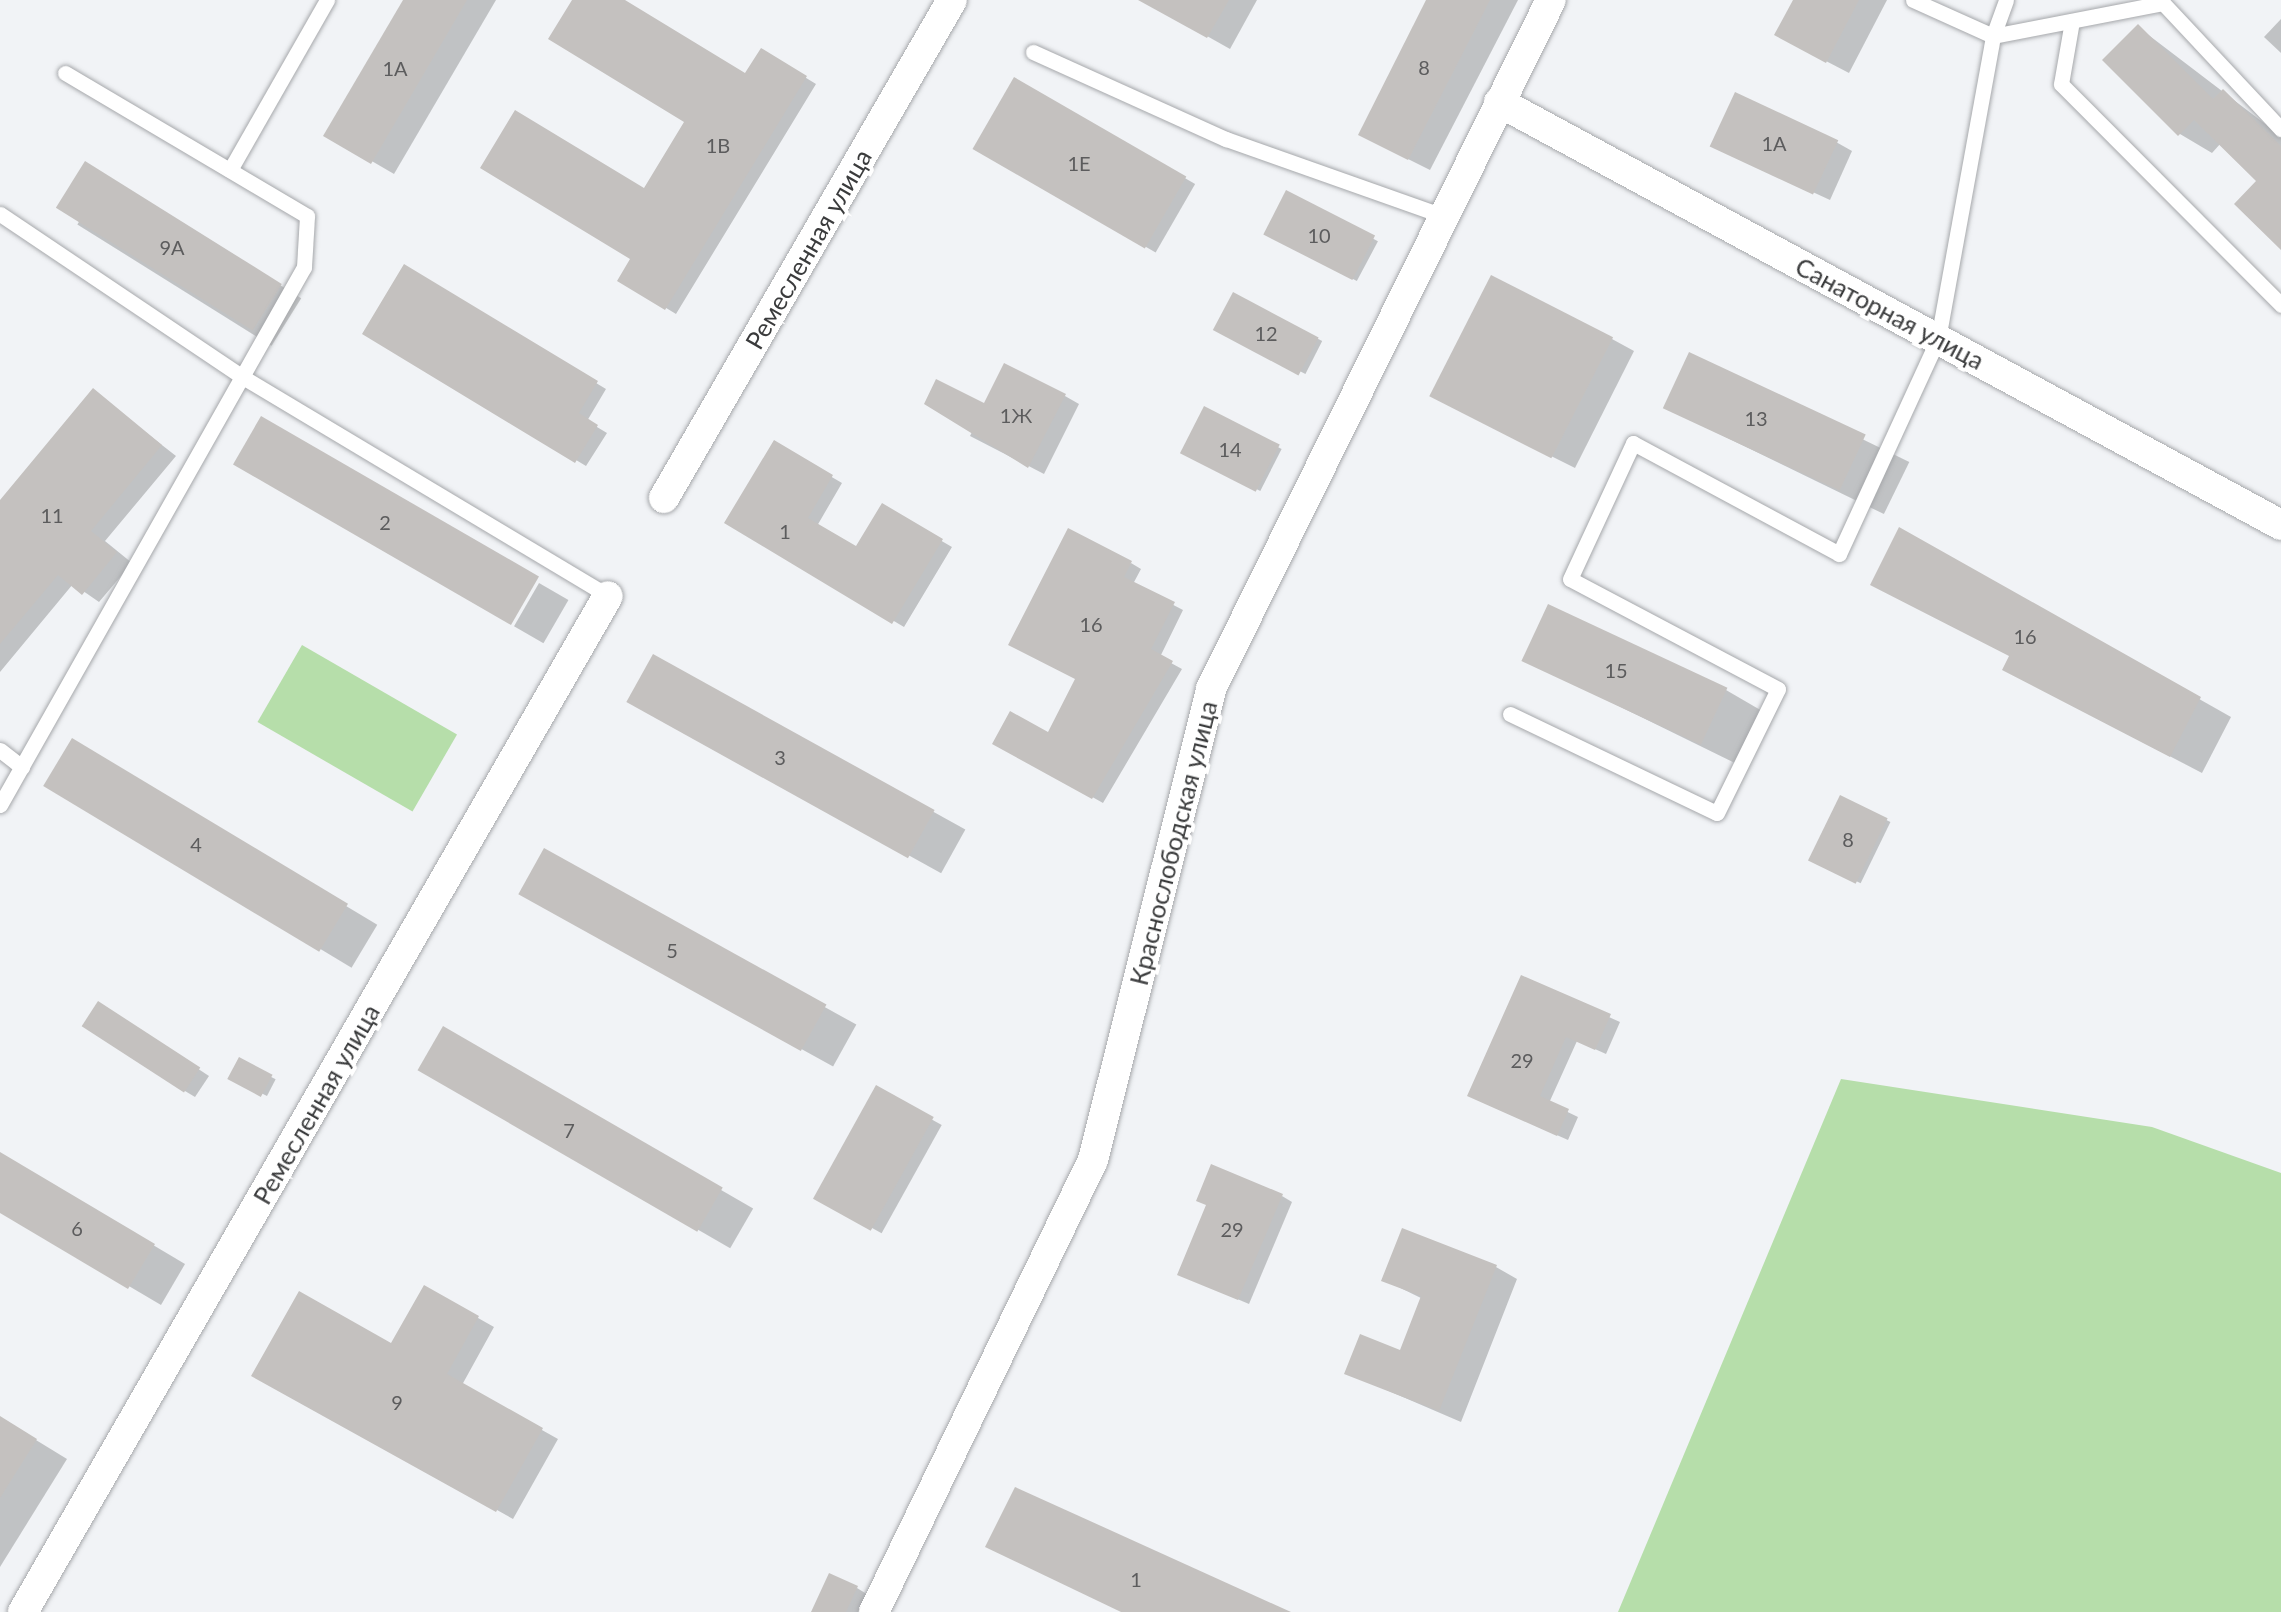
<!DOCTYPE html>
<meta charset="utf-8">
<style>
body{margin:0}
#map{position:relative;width:2281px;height:1612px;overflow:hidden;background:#f1f3f6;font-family:Lato,sans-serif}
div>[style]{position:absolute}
.green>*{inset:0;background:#b6deaa;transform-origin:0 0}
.shadow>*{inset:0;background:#0003;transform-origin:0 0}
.building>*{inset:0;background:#c4c1bf;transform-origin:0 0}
.roads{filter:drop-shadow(0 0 2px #a6a8ab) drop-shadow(0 0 2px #a6a8ab)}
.service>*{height:15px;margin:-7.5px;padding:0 7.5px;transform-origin:7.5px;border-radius:7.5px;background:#fff}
.minor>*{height:30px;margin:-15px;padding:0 15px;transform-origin:15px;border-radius:15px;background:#fff}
span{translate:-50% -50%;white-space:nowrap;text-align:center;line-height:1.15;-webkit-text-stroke:8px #fff;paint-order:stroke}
.number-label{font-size:20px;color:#5c5c5d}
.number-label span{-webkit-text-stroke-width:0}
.street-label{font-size:25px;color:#3a3b3c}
</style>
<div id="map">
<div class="green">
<i style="left:302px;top:645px;width:179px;height:89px;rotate:30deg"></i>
<i style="clip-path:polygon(1841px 1079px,2152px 1127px,2281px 1173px,2281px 1612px,1618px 1612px)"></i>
</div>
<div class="shadow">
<i style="clip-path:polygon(406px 0,496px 0,394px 174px,327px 135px)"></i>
<i style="clip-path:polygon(575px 0,621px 0,746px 76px,762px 51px,816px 84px,676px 314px,620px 280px,634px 258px,645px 191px,687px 121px)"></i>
<i style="clip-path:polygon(1143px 0,1257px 0,1230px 49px)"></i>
<i style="clip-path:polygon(1429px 0,1518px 0,1430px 170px,1382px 146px)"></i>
<i style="clip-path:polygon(1795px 0,1887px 0,1849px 73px,1799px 47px)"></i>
<i style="clip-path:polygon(2281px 19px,2281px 53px,2264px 37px)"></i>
<i style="clip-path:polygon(2138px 27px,2281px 136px,2281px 247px,2260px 181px,2221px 143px,2212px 153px,2180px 134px)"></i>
<i style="left:1015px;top:80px;width:208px;height:79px;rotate:30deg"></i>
<i style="clip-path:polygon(1836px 142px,1852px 151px,1830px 200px,1730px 154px)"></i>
<i style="left:107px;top:177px;width:229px;height:56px;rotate:32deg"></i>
<i style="left:1287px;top:193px;width:103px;height:45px;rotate:28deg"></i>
<i style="clip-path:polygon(405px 268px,606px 389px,587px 421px,607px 433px,586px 466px,365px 333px)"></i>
<i style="left:1234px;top:296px;width:99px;height:37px;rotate:27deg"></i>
<i style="clip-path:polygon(1612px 339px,1634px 351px,1575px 468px,1455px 408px)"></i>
<i style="left:1690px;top:355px;width:244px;height:58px;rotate:26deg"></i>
<i style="clip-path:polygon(94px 392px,176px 456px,105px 541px,132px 563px,99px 602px,73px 584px,0 672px,0 504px)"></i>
<i style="clip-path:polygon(1065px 396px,1079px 404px,1044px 474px,970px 436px,985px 406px)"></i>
<i style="left:1205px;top:410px;width:86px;height:47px;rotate:27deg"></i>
<i style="clip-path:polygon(775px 444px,842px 483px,817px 526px,857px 550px,883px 507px,952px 547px,904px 627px,728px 523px)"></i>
<i style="clip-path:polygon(1900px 530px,2231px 717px,2202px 773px,2037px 687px)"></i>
<i style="clip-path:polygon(1131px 563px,1141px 569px,1133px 584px,1183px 610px,1160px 657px,1182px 669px,1103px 803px,996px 743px,1049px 736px,1078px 679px,1021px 650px)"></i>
<i style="left:539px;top:583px;width:34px;height:50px;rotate:30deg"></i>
<i style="left:654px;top:657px;width:356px;height:50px;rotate:29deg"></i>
<i style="clip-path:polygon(1525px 660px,1726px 690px,1769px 715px,1745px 768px)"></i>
<i style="left:73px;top:742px;width:355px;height:50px;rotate:31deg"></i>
<i style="left:1841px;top:798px;width:55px;height:68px;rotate:26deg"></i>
<i style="left:545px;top:852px;width:356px;height:48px;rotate:29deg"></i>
<i style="clip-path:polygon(1522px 978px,1620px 1022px,1606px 1054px,1577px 1041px,1549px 1103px,1578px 1117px,1568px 1140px,1480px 1101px)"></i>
<i style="clip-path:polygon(109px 1010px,209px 1076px,195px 1097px,185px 1091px)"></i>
<i style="left:444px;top:1030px;width:357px;height:46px;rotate:30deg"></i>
<i style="left:240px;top:1061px;width:40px;height:19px;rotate:27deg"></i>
<i style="left:877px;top:1089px;width:74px;height:124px;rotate:29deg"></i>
<i style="clip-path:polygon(0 1154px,185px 1264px,161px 1305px,0 1210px)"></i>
<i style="clip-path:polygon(1282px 1196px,1292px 1202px,1249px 1304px,1190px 1279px)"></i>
<i style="clip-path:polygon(1496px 1267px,1517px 1279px,1461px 1422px,1347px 1373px,1401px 1353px,1423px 1299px,1384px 1280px)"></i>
<i style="clip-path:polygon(425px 1288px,494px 1327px,462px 1385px,558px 1439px,513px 1519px,255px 1375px,392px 1347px)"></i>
<i style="clip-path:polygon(0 1418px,67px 1459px,0 1567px)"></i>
<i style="clip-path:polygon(857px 1588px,873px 1598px,866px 1612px,813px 1612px)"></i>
</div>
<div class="building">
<i style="clip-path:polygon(403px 0,467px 0,371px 164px,323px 136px)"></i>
<i style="clip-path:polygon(572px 0,625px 0,745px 73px,761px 48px,807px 76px,665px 310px,617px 281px,630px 259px,480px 168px,515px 110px,644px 188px,684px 122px,548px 39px)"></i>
<i style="clip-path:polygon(1138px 0,1229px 0,1207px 38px)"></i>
<i style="clip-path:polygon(1426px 0,1490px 0,1408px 160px,1358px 135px)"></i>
<i style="clip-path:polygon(1793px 0,1859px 0,1826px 63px,1774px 35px)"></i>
<i style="clip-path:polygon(2138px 24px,2213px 99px,2223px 89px,2281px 146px,2281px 250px,2234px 204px,2256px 181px,2194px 120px,2178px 136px,2102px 60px)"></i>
<i style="left:1014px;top:77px;width:199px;height:83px;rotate:30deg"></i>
<i style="left:1735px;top:92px;width:114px;height:60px;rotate:25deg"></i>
<i style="left:85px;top:161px;width:232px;height:55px;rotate:32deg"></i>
<i style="left:1286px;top:190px;width:100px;height:50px;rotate:27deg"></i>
<i style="clip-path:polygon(404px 264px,598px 381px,579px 413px,598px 425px,575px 463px,362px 334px)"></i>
<i style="left:1491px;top:275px;width:137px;height:136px;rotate:27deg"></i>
<i style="left:1233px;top:292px;width:97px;height:43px;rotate:28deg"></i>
<i style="left:1689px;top:352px;width:195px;height:62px;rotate:25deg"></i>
<i style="clip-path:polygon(1004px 363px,1066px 394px,1028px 468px,924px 404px,936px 379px,984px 403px)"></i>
<i style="clip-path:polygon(93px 388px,162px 445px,91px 531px,117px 552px,82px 595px,58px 575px,0 644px,0 500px)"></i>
<i style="left:1204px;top:406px;width:85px;height:53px;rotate:27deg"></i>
<i style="left:261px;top:416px;width:321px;height:56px;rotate:30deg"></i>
<i style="clip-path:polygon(774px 440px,833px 475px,808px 518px,856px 546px,882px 503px,943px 539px,892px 624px,724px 523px)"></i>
<i style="clip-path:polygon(1899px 527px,2201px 697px,2170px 757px,2002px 670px,2009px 656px,1870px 585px)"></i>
<i style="clip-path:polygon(1068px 528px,1132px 561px,1124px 577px,1175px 602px,1151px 649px,1173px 661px,1092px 799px,992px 744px,1010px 711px,1048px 732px,1075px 679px,1008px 645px)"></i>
<i style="left:1548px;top:604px;width:198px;height:63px;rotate:25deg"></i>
<i style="left:653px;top:654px;width:322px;height:55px;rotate:29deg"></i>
<i style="left:72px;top:738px;width:322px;height:56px;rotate:31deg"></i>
<i style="left:1840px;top:795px;width:53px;height:73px;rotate:26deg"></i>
<i style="left:544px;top:848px;width:323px;height:53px;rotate:29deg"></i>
<i style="clip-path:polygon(1521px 975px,1611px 1014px,1595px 1050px,1566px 1037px,1540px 1096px,1569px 1109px,1557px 1136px,1467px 1096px)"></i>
<i style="left:98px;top:1001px;width:122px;height:30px;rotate:33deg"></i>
<i style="left:443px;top:1026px;width:323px;height:51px;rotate:30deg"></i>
<i style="left:239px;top:1057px;width:38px;height:25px;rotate:28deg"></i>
<i style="left:876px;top:1085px;width:66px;height:130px;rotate:29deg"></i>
<i style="clip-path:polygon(0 1152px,155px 1244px,128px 1289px,0 1213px)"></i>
<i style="clip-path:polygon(1211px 1164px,1283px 1194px,1238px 1300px,1177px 1275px,1206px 1205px,1196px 1201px)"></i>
<i style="clip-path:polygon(1402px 1228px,1497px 1265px,1439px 1411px,1344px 1374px,1360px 1334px,1400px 1350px,1421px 1296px,1381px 1281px)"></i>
<i style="clip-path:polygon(424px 1285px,479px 1316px,447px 1374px,543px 1428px,496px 1512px,251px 1376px,299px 1291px,391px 1343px)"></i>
<i style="clip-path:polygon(0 1416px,37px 1439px,0 1498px)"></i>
<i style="clip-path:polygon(1015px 1487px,1291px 1612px,1121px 1612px,985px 1547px)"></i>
<i style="clip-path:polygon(829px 1573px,858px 1586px,846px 1612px,811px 1612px)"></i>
</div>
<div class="roads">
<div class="service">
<i style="left:1913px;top:0;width:88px;rotate:24.2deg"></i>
<i style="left:1993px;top:36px;width:38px;rotate:-70deg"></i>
<i style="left:2072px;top:21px;width:64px;rotate:99.9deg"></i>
<i style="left:2061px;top:84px;width:312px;rotate:45.1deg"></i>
<i style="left:1033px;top:52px;width:212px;rotate:24.3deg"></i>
<i style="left:1226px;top:139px;width:230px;rotate:19.5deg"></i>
<i style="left:230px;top:170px;width:196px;rotate:-60.3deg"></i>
<i style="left:0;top:214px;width:296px;rotate:33.9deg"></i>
<i style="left:246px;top:379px;width:422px;rotate:30.9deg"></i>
<i style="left:1510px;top:714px;width:229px;rotate:25.6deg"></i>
<i style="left:1717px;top:813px;width:138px;rotate:-63.8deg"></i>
<i style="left:1778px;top:689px;width:235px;rotate:-152.1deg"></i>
<i style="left:1570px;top:579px;width:150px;rotate:-65.1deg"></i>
<i style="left:1633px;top:443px;width:234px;rotate:28.3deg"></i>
<i style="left:1839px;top:554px;width:237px;rotate:-65.3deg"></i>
<i style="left:1938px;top:339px;width:308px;rotate:-79.7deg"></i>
<i style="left:1993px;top:36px;width:173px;rotate:-11deg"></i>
<i style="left:2163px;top:3px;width:173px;rotate:46.9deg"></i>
<i style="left:0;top:750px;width:28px;rotate:38deg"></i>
<i style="left:0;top:805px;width:618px;rotate:-60.53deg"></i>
<i style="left:304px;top:267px;width:51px;rotate:-86.6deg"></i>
<i style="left:307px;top:216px;width:281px;rotate:-149.4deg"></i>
</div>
<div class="minor">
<i style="left:1499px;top:102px;width:889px;rotate:28.41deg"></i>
<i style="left:664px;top:498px;width:575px;rotate:-59.96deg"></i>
<i style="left:23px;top:1612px;width:1172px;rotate:-60.07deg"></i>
<i style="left:874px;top:1612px;width:502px;rotate:-64.15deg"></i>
<i style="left:1093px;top:1160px;width:486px;rotate:-75.9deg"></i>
<i style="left:1211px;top:689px;width:768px;rotate:-63.74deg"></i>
</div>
</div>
<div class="number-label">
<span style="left:1424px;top:67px">8</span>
<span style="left:395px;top:68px">1А</span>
<span style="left:1774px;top:143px">1А</span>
<span style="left:718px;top:145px">1В</span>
<span style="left:1079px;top:163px">1Е</span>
<span style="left:1319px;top:235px">10</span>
<span style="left:172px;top:247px">9А</span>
<span style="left:1266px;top:333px">12</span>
<span style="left:1016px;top:415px">1Ж</span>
<span style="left:1756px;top:418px">13</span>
<span style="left:1230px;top:449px">14</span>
<span style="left:52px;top:515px">11</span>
<span style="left:385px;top:522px">2</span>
<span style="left:785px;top:531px">1</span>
<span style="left:1091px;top:624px">16</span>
<span style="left:2025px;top:636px">16</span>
<span style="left:1616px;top:670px">15</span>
<span style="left:780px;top:757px">3</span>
<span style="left:1848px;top:839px">8</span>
<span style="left:196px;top:844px">4</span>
<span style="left:672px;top:950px">5</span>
<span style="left:1522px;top:1060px">29</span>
<span style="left:569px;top:1130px">7</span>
<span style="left:77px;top:1228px">6</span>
<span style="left:1232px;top:1229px">29</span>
<span style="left:397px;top:1402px">9</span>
<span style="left:1136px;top:1579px">1</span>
</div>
<div class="street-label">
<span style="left:808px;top:249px;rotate:-60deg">Ремесленная улица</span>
<span style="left:1890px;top:313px;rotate:28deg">Санаторная улица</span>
<span style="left:1173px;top:843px;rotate:-76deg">Краснослободская улица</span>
<span style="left:316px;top:1104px;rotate:-60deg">Ремесленная улица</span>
</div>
</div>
